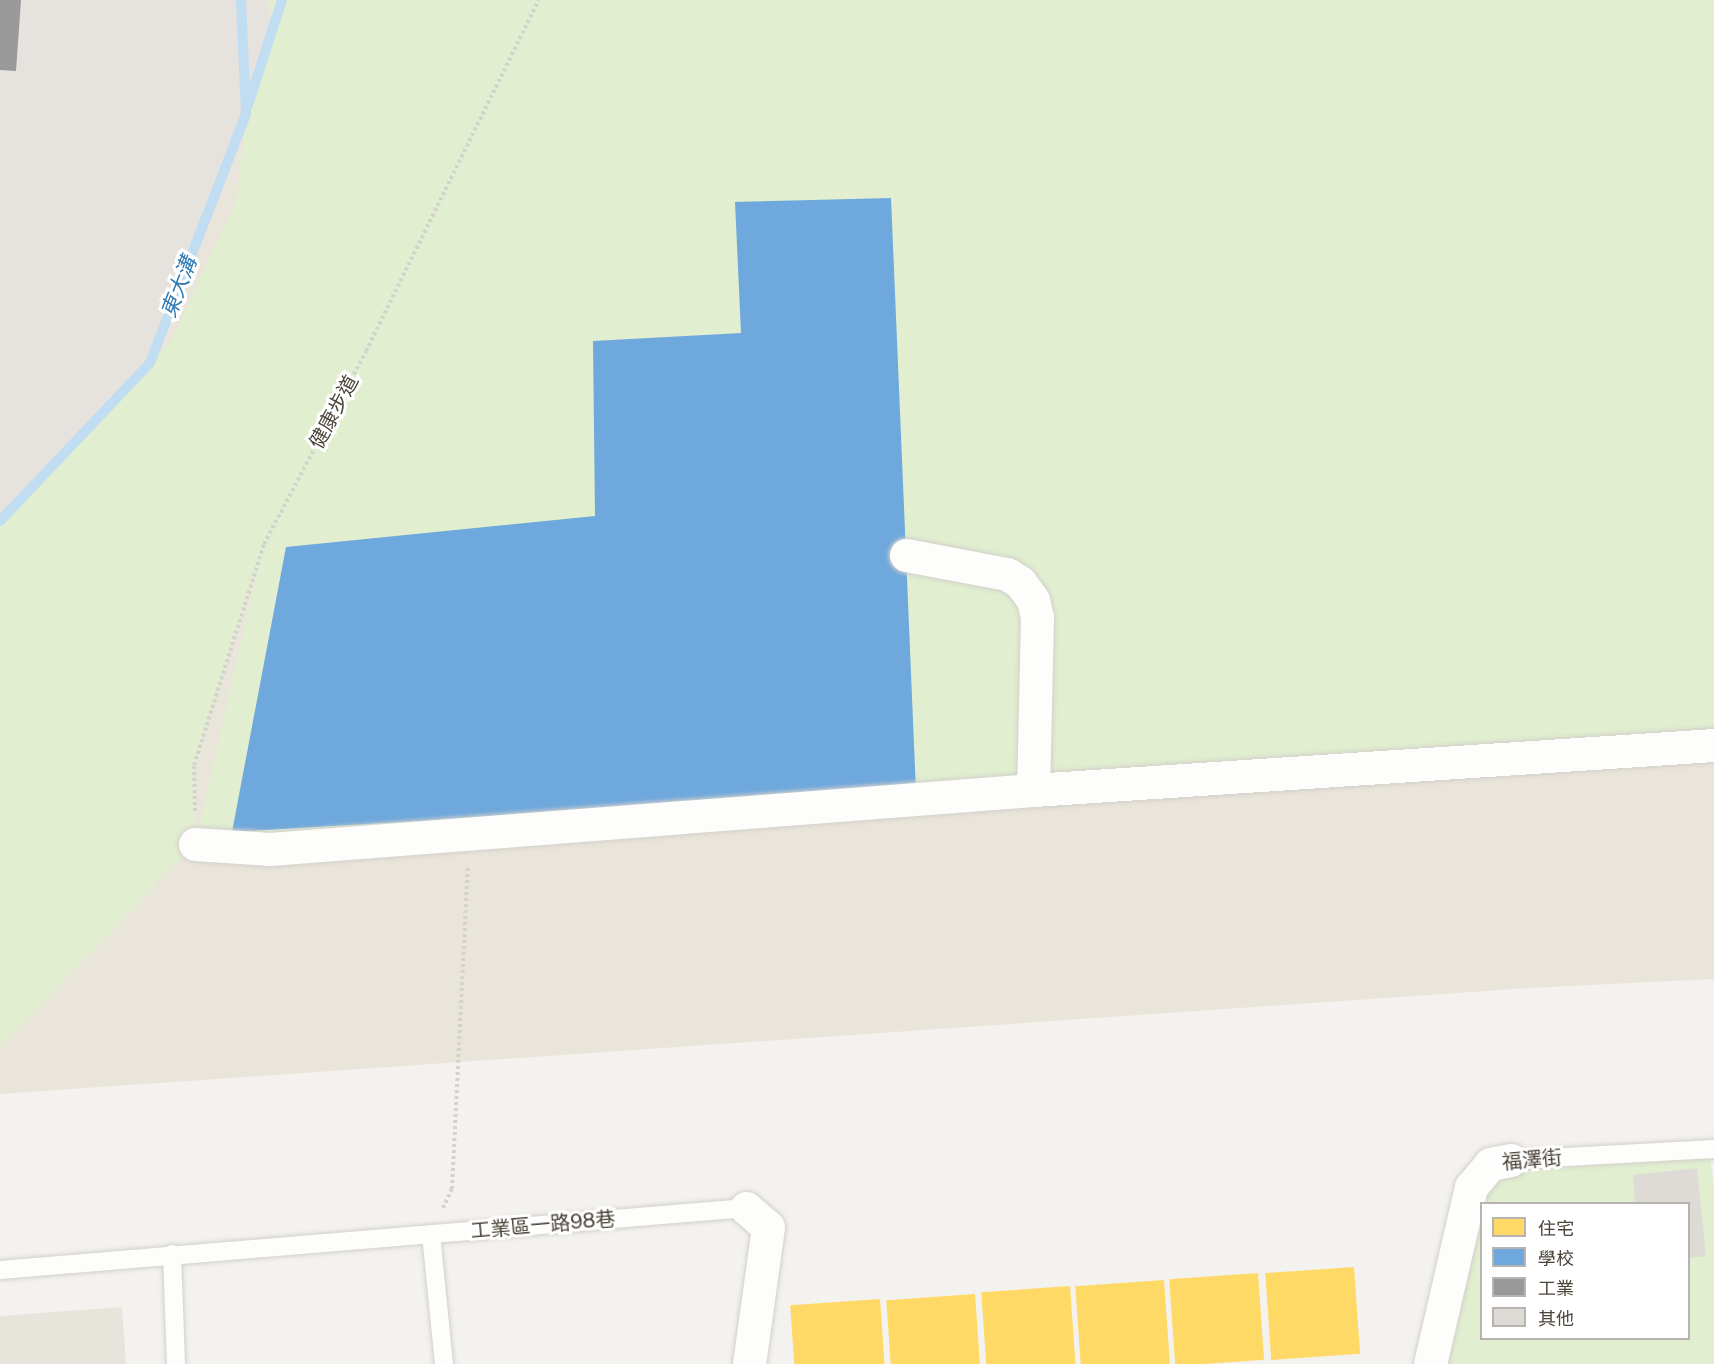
<!DOCTYPE html>
<meta charset="utf-8">
<style>
body{margin:0}
#map{position:relative;width:1714px;height:1364px;overflow:hidden;background:#f4f2ee;font-family:"Public Sans","Noto Sans TC",sans-serif}
div>[style]{position:absolute}
.residential>*{inset:0;background:#e7e4dc}
.industrial>*{inset:0;background:#e6e2de}
.education>*{inset:0;background:#eae5da}
.green>*{inset:0;background:#e1eecf}
.homes>*{inset:0;background:#ffd966;transform-origin:0 0}
.schools>*{inset:0;background:#6fa8dc}
.industry>*{inset:0;background:#999}
.stream>*{height:10px;margin:-5px;padding:0 5px;transform-origin:5px;border-radius:5px;background:#c0ddf1}
.building>*{inset:0;background:#dedbd6}
.path>*{height:4px;margin-top:-2px;transform-origin:0;background:repeating-linear-gradient(90deg,#d3d2cc 0 3px,transparent 0 6px)}
.roads{filter:drop-shadow(0 0 2px #d2d0cb) drop-shadow(0 0 2px #d2d0cb)}
.lane>*{height:18px;margin:-9px;padding:0 9px;transform-origin:9px;border-radius:9px;background:#fdfdfc}
.street>*{height:33px;margin:-16.5px;padding:0 16.5px;transform-origin:16.5px;border-radius:16.5px;background:#fdfdfc}
span{translate:-50% -50%;white-space:nowrap;text-align:center;line-height:1.15;-webkit-text-stroke:6px #fff;paint-order:stroke}
.street-label{font-size:20px;color:#4b4439}
.water-label{font-size:21px;color:#2e7ab2;font-style:italic}
.legend{position:absolute;left:1480px;top:1202px;width:210px;height:138px;box-sizing:border-box;background:#fff;border:2px solid #b7b4b0;margin:0;padding:8px 10px;list-style:none;font-size:18px;color:#4b4439}
.legend li{display:flex;align-items:center;gap:12px;height:30px}
.legend b{width:30px;border:2px solid #b7b4b0}
</style>
<div id="map">
<div class="residential">
<i style="clip-path:polygon(122px 1307px,126px 1364px,0 1364px,0 1316px)"></i>
</div>
<div class="industrial">
<i style="clip-path:polygon(0 0,266px 0,274px 27px,246px 114px,150px 363px,0 521px)"></i>
</div>
<div class="education">
<i style="clip-path:polygon(266px 0,1714px 0,1714px 979px,1528px 988px,0 1094px,0 521px,150px 363px,246px 114px,274px 27px)"></i>
</div>
<div class="green">
<i style="clip-path:polygon(evenodd,268px 0,1714px 0,1714px 745px,195px 844px,0 1047px,0 521px,171px 341px,237px 199px,246px 114px,274px 27px,268px 0,261px 554px,196px 841px,195px 841px,194px 765px,261px 554px)"></i>
<i style="clip-path:polygon(evenodd,1709px 1141px,1714px 1191px,1714px 1364px,1430px 1364px,1490px 1164px,1709px 1141px,1482px 1204px,1688px 1204px,1688px 1338px,1482px 1338px,1482px 1204px)"></i>
</div>
<div class="homes">
<i style="left:1354px;top:1267px;width:87px;height:89px;rotate:86deg"></i>
<i style="left:1258px;top:1273px;width:87px;height:89px;rotate:86deg"></i>
<i style="left:1164px;top:1280px;width:84px;height:89px;rotate:86deg"></i>
<i style="left:1070px;top:1286px;width:78px;height:89px;rotate:86deg"></i>
<i style="left:975px;top:1294px;width:70px;height:89px;rotate:86deg"></i>
<i style="left:880px;top:1299px;width:65px;height:90px;rotate:86deg"></i>
</div>
<div class="schools">
<i style="clip-path:polygon(891px 198px,916px 792px,232px 832px,286px 547px,595px 516px,593px 341px,741px 333px,735px 202px)"></i>
</div>
<div class="industry">
<i style="clip-path:polygon(0 0,21px 0,16px 71px,0 70px)"></i>
</div>
<div class="stream">
<i style="left:248px;top:105px;width:110px;rotate:-72.1deg"></i>
<i style="left:0;top:521px;width:218px;rotate:-46.5deg"></i>
<i style="left:150px;top:363px;width:267px;rotate:-68.9deg"></i>
<i style="left:246px;top:114px;width:114px;rotate:-92.5deg"></i>
</div>
<div class="building">
<i style="clip-path:polygon(1697px 1168px,1706px 1256px,1688px 1258px,1688px 1204px,1635px 1204px,1633px 1175px)"></i>
</div>
<div class="path">
<i style="left:195px;top:811px;width:46px;rotate:-91.2deg"></i>
<i style="left:194px;top:765px;width:232px;rotate:-72.4deg"></i>
<i style="left:264px;top:544px;width:218px;rotate:-62.1deg"></i>
<i style="left:366px;top:351px;width:391px;rotate:-63.8deg"></i>
<i style="left:443px;top:1208px;width:21px;rotate:-65deg"></i>
<i style="left:452px;top:1189px;width:322px;rotate:-87.2deg"></i>
</div>
<div class="roads">
<div class="lane">
<i style="left:1511px;top:1160px;width:203px;rotate:-3.1deg"></i>
<i style="left:431px;top:1234px;width:131px;rotate:84.3deg"></i>
<i style="left:172px;top:1254px;width:110px;rotate:87.9deg"></i>
<i style="left:0;top:1270px;width:749px;rotate:-4.75deg"></i>
</div>
<div class="street">
<i style="left:906px;top:555px;width:103px;rotate:10.7deg"></i>
<i style="left:1007px;top:574px;width:15px;rotate:32deg"></i>
<i style="left:1020px;top:582px;width:22px;rotate:54deg"></i>
<i style="left:1033px;top:600px;width:17px;rotate:77deg"></i>
<i style="left:1037px;top:617px;width:173px;rotate:91.3deg"></i>
<i style="left:195px;top:844px;width:75px;rotate:3.8deg"></i>
<i style="left:270px;top:849px;width:765px;rotate:-4.42deg"></i>
<i style="left:1033px;top:790px;width:682px;rotate:-3.78deg"></i>
<i style="left:746px;top:1208px;width:29px;rotate:41deg"></i>
<i style="left:768px;top:1227px;width:138px;rotate:97.9deg"></i>
<i style="left:1430px;top:1364px;width:182px;rotate:-77deg"></i>
<i style="left:1471px;top:1187px;width:30px;rotate:-50deg"></i>
<i style="left:1490px;top:1164px;width:21px;rotate:-11deg"></i>
</div>
</div>
<div class="street-label">
<span style="left:334px;top:412px;rotate:-62deg">健康步道</span>
<span style="left:1532px;top:1160px;rotate:-5deg">福澤街</span>
<span style="left:543px;top:1225px;rotate:-5deg">工業區一路98巷</span>
</div>
<div class="water-label">
<span style="left:179px;top:287px;rotate:-69deg">東大溝</span>
</div>
<ul class="legend">
<li><b style="height:16px;background:#ffd966"></b>住宅</li>
<li><b style="height:16px;background:#6fa8dc"></b>學校</li>
<li><b style="height:16px;background:#999"></b>工業</li>
<li><b style="height:16px;background:#dedbd6"></b>其他</li>
</ul>
</div>
